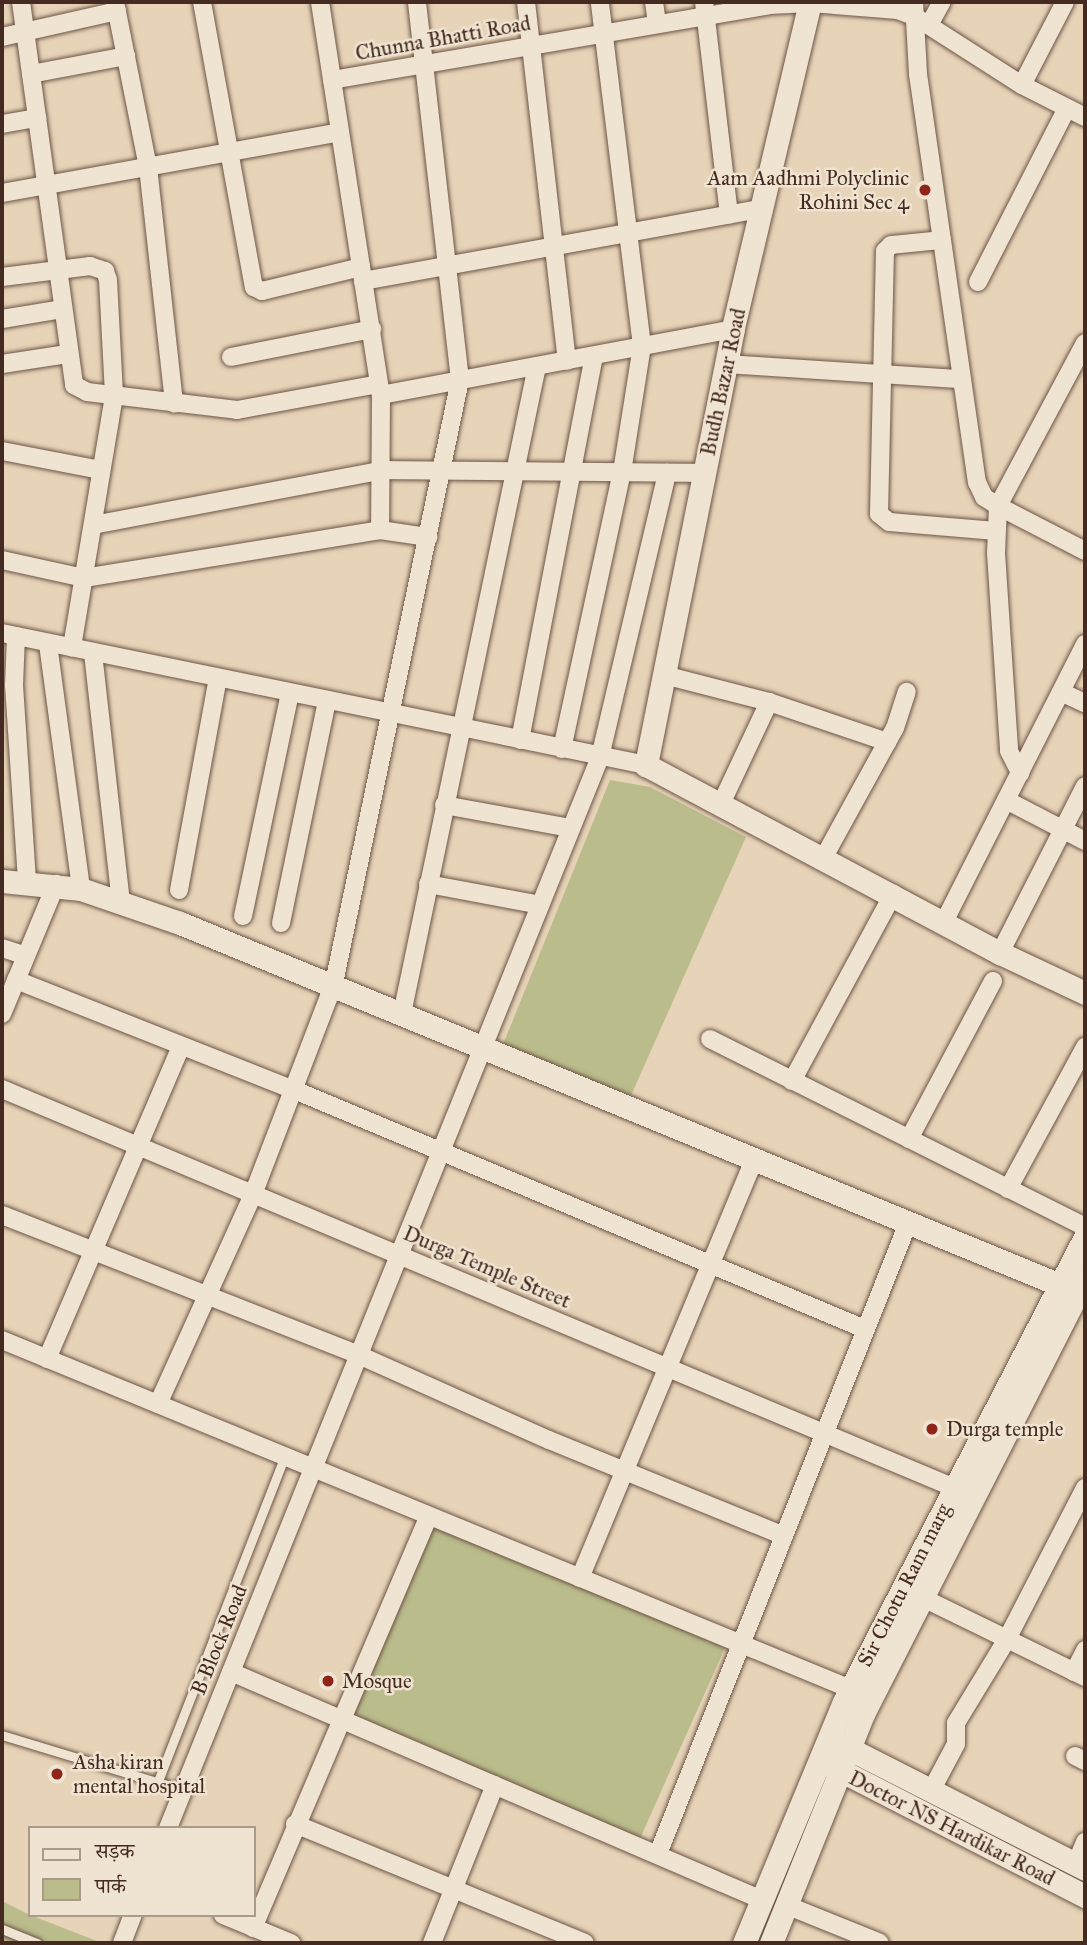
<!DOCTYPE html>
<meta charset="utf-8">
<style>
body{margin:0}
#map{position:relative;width:1087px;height:1945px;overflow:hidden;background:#e7d4b8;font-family:"IM FELL Great Primer","Noto Serif Devanagari",serif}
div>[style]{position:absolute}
.green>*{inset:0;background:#babc8b;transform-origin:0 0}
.roads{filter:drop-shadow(0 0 2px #6d5446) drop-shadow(0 0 2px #6d5446)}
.service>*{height:9px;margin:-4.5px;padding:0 4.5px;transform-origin:4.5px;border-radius:4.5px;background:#efe3d1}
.minor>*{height:18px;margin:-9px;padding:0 9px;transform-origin:9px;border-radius:9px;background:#efe3d1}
.tertiary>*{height:23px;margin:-11.5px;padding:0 11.5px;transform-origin:11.5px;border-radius:11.5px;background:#efe3d1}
.dots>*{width:19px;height:19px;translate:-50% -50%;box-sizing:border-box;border:4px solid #efe3d1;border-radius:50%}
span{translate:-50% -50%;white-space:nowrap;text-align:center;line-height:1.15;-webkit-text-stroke:5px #efe3d1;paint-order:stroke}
.street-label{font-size:21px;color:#442a20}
.poi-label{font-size:21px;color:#442a20}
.right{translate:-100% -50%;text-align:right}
.left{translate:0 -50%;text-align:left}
.frame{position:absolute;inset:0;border:4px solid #442a20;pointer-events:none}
.legend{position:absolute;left:28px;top:1826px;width:228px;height:91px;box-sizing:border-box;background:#efe3d1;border:2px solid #ab998a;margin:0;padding:9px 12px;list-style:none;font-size:21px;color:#442a20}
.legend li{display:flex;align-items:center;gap:14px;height:35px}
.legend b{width:35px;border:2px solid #ab998a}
</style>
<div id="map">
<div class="green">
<i style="clip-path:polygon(610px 780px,650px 787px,746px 837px,629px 1100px,502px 1047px)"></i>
<i style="left:429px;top:1516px;width:324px;height:221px;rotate:24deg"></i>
<i style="clip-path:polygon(2px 1901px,30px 1915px,102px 1943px,2px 1943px)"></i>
</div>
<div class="roads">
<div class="service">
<i style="left:2px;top:1735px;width:189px;rotate:16.9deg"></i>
<i style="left:158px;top:1781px;width:348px;rotate:-68.7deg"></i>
<i style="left:2px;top:1929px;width:38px;rotate:22deg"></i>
</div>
<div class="minor">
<i style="left:21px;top:2px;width:387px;rotate:82.1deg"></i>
<i style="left:74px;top:385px;width:15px;rotate:28deg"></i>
<i style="left:87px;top:392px;width:151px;rotate:6.8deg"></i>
<i style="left:237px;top:410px;width:144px;rotate:-10.4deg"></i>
<i style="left:115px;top:2px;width:168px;rotate:78.7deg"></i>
<i style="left:148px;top:167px;width:238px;rotate:83.7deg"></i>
<i style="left:202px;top:2px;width:290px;rotate:79.7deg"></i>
<i style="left:254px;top:287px;width:9px;rotate:27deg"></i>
<i style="left:262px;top:291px;width:102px;rotate:-13.6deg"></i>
<i style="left:320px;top:2px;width:398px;rotate:81.2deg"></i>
<i style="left:381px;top:395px;width:135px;rotate:90.4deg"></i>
<i style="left:526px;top:2px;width:361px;rotate:83.5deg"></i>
<i style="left:654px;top:2px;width:22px;rotate:82deg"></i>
<i style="left:704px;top:2px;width:214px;rotate:83.3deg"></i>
<i style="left:914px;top:2px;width:72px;rotate:86.8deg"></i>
<i style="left:918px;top:74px;width:168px;rotate:81.8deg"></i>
<i style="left:929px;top:25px;width:26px;rotate:-61deg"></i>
<i style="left:2px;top:37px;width:118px;rotate:-12.7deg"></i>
<i style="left:31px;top:74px;width:97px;rotate:-10.7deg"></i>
<i style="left:332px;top:80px;width:443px;rotate:-9.7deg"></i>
<i style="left:769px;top:5px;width:41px;rotate:-2.8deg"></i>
<i style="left:810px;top:3px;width:88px;rotate:4.5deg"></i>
<i style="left:898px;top:10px;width:17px;rotate:21deg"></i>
<i style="left:914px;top:16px;width:128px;rotate:32.6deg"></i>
<i style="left:1022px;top:85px;width:71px;rotate:26.9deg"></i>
<i style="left:1022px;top:85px;width:93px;rotate:-62.6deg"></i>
<i style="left:2px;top:124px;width:36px;rotate:-10deg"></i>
<i style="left:2px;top:193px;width:343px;rotate:-10.2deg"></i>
<i style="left:2px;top:277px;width:89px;rotate:-7.1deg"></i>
<i style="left:90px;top:266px;width:16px;rotate:18deg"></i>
<i style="left:105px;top:271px;width:9px;rotate:72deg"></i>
<i style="left:108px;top:280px;width:116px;rotate:87deg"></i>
<i style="left:114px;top:396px;width:255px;rotate:99.5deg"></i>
<i style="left:363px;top:281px;width:403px;rotate:-10.3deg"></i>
<i style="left:978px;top:282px;width:195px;rotate:-62.9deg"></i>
<i style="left:2px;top:319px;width:62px;rotate:-9.3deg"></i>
<i style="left:1085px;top:343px;width:185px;rotate:118.1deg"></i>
<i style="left:998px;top:506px;width:98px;rotate:27.3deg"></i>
<i style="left:231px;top:357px;width:144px;rotate:-11.2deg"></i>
<i style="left:2px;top:364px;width:66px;rotate:-8.7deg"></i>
<i style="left:727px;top:364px;width:234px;rotate:3.7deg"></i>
<i style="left:381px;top:395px;width:358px;rotate:-10.6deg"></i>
<i style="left:2px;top:451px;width:101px;rotate:10.9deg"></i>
<i style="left:93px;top:525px;width:295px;rotate:-10.7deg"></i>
<i style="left:383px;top:470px;width:321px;rotate:0.5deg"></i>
<i style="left:996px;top:531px;width:107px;rotate:-175.2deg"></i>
<i style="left:889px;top:522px;width:13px;rotate:-141deg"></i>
<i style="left:879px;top:514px;width:263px;rotate:-88.7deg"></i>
<i style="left:885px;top:251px;width:8px;rotate:-45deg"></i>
<i style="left:891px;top:245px;width:51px;rotate:-5.6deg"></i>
<i style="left:942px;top:240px;width:245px;rotate:81.8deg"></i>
<i style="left:977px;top:482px;width:17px;rotate:65deg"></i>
<i style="left:984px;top:497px;width:17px;rotate:33deg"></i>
<i style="left:998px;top:506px;width:47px;rotate:92.4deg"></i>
<i style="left:996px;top:553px;width:198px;rotate:86.2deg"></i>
<i style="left:1009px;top:751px;width:25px;rotate:63deg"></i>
<i style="left:2px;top:560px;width:84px;rotate:12.4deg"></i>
<i style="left:84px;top:578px;width:300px;rotate:-9.2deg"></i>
<i style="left:380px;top:530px;width:49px;rotate:8.3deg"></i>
<i style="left:2px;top:633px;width:657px;rotate:11.58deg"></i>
<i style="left:16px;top:636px;width:49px;rotate:92.3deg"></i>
<i style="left:14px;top:685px;width:196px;rotate:86.2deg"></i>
<i style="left:48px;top:644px;width:247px;rotate:82.3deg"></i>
<i style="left:93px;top:653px;width:252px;rotate:83.6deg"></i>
<i style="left:664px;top:675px;width:108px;rotate:14.4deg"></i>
<i style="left:769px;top:702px;width:125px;rotate:18.7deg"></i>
<i style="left:1061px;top:692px;width:26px;rotate:25deg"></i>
<i style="left:520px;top:740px;width:391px;rotate:-79.1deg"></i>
<i style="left:562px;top:749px;width:283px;rotate:-77.8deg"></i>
<i style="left:622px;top:472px;width:128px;rotate:-81deg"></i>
<i style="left:642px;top:346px;width:347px;rotate:-97deg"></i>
<i style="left:1006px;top:800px;width:89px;rotate:27.4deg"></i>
<i style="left:721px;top:804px;width:113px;rotate:-64.8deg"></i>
<i style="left:444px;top:805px;width:129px;rotate:10.3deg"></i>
<i style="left:824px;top:857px;width:147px;rotate:-61.2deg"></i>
<i style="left:895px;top:728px;width:38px;rotate:-72deg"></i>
<i style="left:428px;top:884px;width:114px;rotate:10.6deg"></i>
<i style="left:179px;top:890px;width:216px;rotate:-79.6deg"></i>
<i style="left:243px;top:916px;width:228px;rotate:-78.1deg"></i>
<i style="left:944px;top:922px;width:312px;rotate:-63.1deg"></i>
<i style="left:281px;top:923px;width:228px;rotate:-78.3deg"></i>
<i style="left:2px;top:948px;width:25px;rotate:18deg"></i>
<i style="left:1000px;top:953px;width:187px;rotate:-63deg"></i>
<i style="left:16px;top:980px;width:297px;rotate:21.6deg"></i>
<i style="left:292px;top:1089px;width:621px;rotate:22.73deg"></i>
<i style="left:2px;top:1014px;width:141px;rotate:-67.4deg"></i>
<i style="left:402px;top:1014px;width:662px;rotate:-78.23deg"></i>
<i style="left:710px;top:1039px;width:419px;rotate:26.6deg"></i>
<i style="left:792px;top:1081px;width:213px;rotate:-61.6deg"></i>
<i style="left:2px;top:1089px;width:1033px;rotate:22.72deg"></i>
<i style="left:909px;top:1139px;width:179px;rotate:-62deg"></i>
<i style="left:1008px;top:1189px;width:162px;rotate:-61.5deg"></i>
<i style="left:2px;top:1215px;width:386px;rotate:21.4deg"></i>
<i style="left:361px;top:1356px;width:206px;rotate:24.1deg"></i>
<i style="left:549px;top:1440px;width:252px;rotate:22.2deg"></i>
<i style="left:2px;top:1340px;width:918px;rotate:22.35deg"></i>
<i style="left:47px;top:1359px;width:340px;rotate:-66.8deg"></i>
<i style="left:158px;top:1404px;width:227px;rotate:-65.6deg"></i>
<i style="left:252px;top:1197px;width:229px;rotate:-69deg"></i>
<i style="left:334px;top:983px;width:616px;rotate:-78.2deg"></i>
<i style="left:460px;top:380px;width:380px;rotate:-96.5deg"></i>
<i style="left:580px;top:1578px;width:454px;rotate:-67.4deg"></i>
<i style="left:923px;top:1598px;width:180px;rotate:26deg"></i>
<i style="left:231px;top:1672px;width:578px;rotate:23.24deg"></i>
<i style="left:1074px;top:1672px;width:25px;rotate:-63deg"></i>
<i style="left:1075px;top:1756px;width:11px;rotate:27deg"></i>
<i style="left:931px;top:1791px;width:53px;rotate:-62deg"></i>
<i style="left:956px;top:1744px;width:21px;rotate:-90deg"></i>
<i style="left:956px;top:1723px;width:98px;rotate:-58.7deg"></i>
<i style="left:1007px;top:1639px;width:170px;rotate:-62.7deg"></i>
<i style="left:295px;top:1824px;width:313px;rotate:22.3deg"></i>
<i style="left:168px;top:1828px;width:1155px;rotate:-68.03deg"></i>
<i style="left:600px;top:757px;width:292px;rotate:-76.7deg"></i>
<i style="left:658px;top:1854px;width:679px;rotate:-68.39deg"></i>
<i style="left:1076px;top:1864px;width:24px;rotate:-68deg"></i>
<i style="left:786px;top:1905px;width:101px;rotate:22deg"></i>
<i style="left:223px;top:1915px;width:74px;rotate:22.4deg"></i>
<i style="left:253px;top:1928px;width:448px;rotate:-66.9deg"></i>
<i style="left:122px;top:1943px;width:30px;rotate:-69deg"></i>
<i style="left:432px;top:1943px;width:170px;rotate:-68.3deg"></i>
</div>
<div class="tertiary">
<i style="left:810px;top:2px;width:336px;rotate:103.3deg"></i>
<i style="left:733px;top:329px;width:445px;rotate:101.3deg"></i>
<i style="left:646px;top:765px;width:401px;rotate:28deg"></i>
<i style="left:1000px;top:953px;width:94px;rotate:25.2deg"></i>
<i style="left:2px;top:881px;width:79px;rotate:5.8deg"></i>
<i style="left:81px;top:889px;width:105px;rotate:19deg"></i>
<i style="left:180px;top:923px;width:952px;rotate:22.36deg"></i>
<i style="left:838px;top:1743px;width:277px;rotate:27deg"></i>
<i style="left:830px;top:1765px;width:287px;rotate:27.2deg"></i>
<i style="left:744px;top:1943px;width:261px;rotate:-67.5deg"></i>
<i style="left:844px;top:1702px;width:524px;rotate:-62.6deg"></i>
<i style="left:771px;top:1943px;width:249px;rotate:-68.1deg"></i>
<i style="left:864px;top:1712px;width:487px;rotate:-63deg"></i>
</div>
</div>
<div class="dots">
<i style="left:925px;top:190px;background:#8f2418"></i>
<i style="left:932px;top:1429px;background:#8f2418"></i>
<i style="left:328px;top:1681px;background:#8f2418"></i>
<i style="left:57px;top:1774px;background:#8f2418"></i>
</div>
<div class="street-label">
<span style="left:443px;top:38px;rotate:-10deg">Chunna Bhatti Road</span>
<span style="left:723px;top:382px;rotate:-78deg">Budh Bazar Road</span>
<span style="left:487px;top:1267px;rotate:23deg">Durga Temple Street</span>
<span style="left:904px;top:1585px;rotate:-63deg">Sir Chotu Ram marg</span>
<span style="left:219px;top:1640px;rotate:-68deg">B Block Road</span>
<span style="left:952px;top:1828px;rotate:27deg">Doctor NS Hardikar Road</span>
</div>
<div class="poi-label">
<span class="right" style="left:909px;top:190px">Aam Aadhmi Polyclinic<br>Rohini Sec 4</span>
<span class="left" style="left:946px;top:1429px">Durga temple</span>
<span class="left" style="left:342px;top:1681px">Mosque</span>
<span class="left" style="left:73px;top:1774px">Asha kiran<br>mental hospital</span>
</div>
<div class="frame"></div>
<ul class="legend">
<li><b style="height:9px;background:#efe3d1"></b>सड़क</li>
<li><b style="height:19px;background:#babc8b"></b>पार्क</li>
</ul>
</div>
